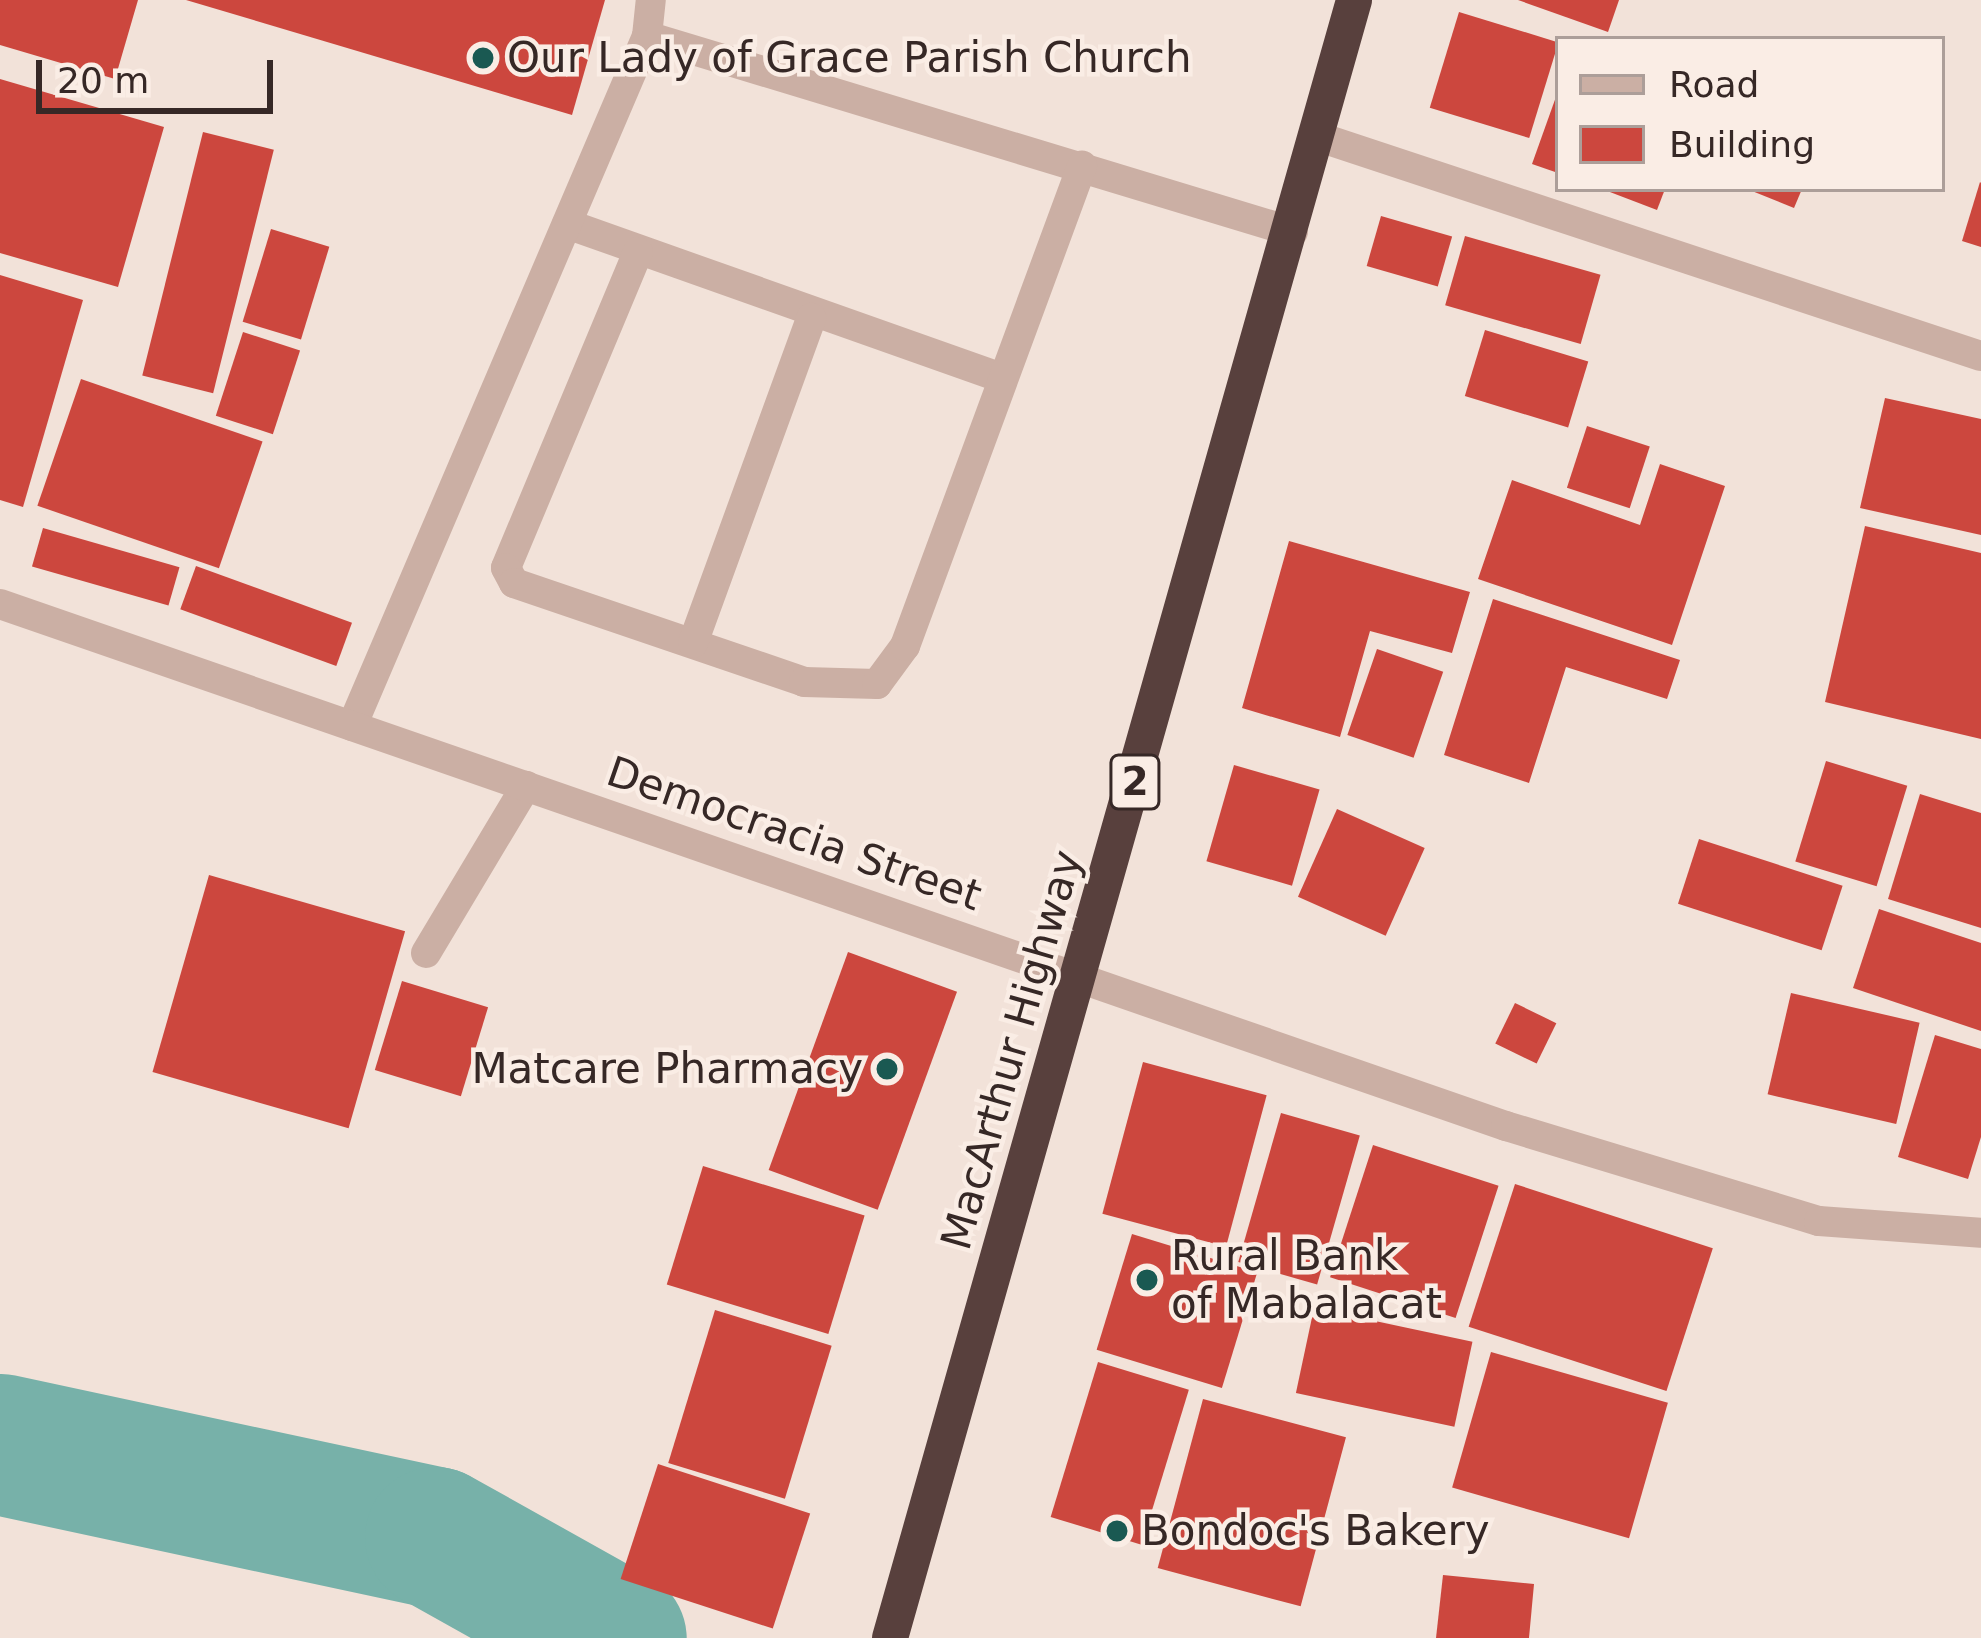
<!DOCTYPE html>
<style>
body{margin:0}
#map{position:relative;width:1981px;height:1638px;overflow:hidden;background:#f2e2d9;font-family:"DejaVu Sans",sans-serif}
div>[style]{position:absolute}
.river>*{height:141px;margin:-70.5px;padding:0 70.5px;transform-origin:70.5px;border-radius:70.5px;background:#77b1a9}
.building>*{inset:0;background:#cc473e;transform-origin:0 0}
.lane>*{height:30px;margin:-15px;padding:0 15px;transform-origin:15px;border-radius:15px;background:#cbafa4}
.street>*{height:30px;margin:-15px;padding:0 15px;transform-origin:15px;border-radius:15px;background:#cbafa4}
.highway>*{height:36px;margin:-18px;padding:0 18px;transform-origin:18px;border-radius:18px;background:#58403d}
.dots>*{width:33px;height:33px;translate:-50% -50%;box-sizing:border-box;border:6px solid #faede5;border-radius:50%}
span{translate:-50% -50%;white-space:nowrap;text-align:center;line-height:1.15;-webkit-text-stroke:9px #faede5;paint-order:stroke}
.shield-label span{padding:3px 9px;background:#faede5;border:3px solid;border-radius:9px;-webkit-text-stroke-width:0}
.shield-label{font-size:39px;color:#362826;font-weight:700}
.poi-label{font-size:42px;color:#362826}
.left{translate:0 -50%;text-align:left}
.right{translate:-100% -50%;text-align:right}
.street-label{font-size:42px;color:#362826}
.legend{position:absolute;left:1555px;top:36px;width:390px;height:156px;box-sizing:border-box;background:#faede5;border:3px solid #ac9e99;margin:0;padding:15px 21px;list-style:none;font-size:36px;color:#362826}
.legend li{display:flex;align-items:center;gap:24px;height:60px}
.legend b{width:60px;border:3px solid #ac9e99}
.scale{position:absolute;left:36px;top:60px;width:237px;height:54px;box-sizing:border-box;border:6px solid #362826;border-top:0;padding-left:15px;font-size:36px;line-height:42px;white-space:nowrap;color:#362826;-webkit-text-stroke:9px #faede5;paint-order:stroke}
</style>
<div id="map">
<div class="river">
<i style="left:0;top:1444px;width:445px;rotate:12.1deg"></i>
<i style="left:435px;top:1537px;width:207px;rotate:29.2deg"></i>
</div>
<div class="building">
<i style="clip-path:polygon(0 0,138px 0,115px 79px,0 45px)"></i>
<i style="clip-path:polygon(186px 0,605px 0,572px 115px)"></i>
<i style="clip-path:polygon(1518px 0,1619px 0,1608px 32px)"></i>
<i style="left:1459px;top:12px;width:104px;height:100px;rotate:17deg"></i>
<i style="clip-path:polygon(0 79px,164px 127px,118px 287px,0 253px)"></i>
<i style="clip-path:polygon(1557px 94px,1558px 94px,1558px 173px,1532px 164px)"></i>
<i style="left:203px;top:132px;width:73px;height:251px;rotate:14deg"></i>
<i style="clip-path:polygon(1980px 182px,1981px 183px,1981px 247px,1962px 241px)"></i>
<i style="clip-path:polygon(1602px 189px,1665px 189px,1657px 210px)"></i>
<i style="clip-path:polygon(1747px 189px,1802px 189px,1794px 208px)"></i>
<i style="left:1381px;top:216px;width:74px;height:52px;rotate:16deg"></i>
<i style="left:271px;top:229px;width:61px;height:97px;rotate:17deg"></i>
<i style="left:1465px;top:236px;width:141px;height:72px;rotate:16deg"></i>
<i style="clip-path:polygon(0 275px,83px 300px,23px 507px,0 500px)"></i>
<i style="left:1485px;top:330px;width:108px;height:69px;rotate:17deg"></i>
<i style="left:243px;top:332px;width:60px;height:88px;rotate:18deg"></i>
<i style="left:81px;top:379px;width:192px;height:134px;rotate:19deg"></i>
<i style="clip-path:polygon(1885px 398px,1981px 419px,1981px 535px,1860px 508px)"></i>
<i style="left:1587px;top:426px;width:66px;height:65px;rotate:18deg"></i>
<i style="clip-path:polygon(1660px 464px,1725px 486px,1672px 645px,1478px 579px,1512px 480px,1640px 525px)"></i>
<i style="clip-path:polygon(1865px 526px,1981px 553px,1981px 739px,1825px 702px)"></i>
<i style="left:43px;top:528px;width:142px;height:40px;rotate:16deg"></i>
<i style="clip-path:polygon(1289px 541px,1470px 592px,1452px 653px,1370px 631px,1340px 737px,1242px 708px)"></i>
<i style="left:196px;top:566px;width:166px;height:46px;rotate:20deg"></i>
<i style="clip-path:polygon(1493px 599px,1680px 660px,1667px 699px,1566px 667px,1529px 783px,1444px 755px)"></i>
<i style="left:1377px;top:649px;width:70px;height:91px;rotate:19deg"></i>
<i style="left:1826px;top:761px;width:85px;height:105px;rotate:17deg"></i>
<i style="left:1234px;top:765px;width:89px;height:100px;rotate:16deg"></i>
<i style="clip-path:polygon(1920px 794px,1981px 813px,1981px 928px,1888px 899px)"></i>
<i style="left:1337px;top:809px;width:96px;height:96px;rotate:24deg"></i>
<i style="left:1699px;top:839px;width:151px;height:68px;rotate:18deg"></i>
<i style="left:209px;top:875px;width:204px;height:205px;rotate:16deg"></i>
<i style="clip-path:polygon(1879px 909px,1981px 943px,1981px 1031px,1853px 988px)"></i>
<i style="left:848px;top:952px;width:116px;height:232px;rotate:20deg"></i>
<i style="left:402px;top:981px;width:90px;height:93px;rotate:17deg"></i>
<i style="left:1791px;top:993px;width:132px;height:104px;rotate:13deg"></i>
<i style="left:1515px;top:1003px;width:46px;height:45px;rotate:26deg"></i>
<i style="clip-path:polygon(1935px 1035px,1981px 1049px,1981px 1137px,1968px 1179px,1898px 1157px)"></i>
<i style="left:1143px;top:1062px;width:128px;height:157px;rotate:15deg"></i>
<i style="left:1281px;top:1113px;width:82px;height:155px;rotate:16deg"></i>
<i style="left:1373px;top:1145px;width:132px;height:139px;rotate:18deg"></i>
<i style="left:703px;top:1166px;width:169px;height:124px;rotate:17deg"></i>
<i style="left:1515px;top:1184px;width:208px;height:150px;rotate:18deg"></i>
<i style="left:1132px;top:1234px;width:131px;height:121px;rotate:17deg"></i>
<i style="left:1314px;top:1308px;width:162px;height:87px;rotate:12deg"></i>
<i style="left:715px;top:1310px;width:122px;height:160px;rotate:17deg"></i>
<i style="left:1491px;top:1352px;width:184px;height:141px;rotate:16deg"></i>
<i style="left:1098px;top:1362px;width:95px;height:162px;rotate:17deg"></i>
<i style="left:1203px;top:1399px;width:148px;height:175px;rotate:15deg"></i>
<i style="left:658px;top:1464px;width:160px;height:121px;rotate:18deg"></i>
<i style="clip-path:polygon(1443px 1575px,1534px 1584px,1529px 1638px,1436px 1638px)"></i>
</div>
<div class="lane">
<i style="left:647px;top:36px;width:675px;rotate:16.88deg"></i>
<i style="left:567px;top:224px;width:458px;rotate:19.5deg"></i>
<i style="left:638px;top:252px;width:342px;rotate:112.7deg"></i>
<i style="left:506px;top:568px;width:17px;rotate:62deg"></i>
<i style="left:514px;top:583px;width:306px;rotate:18.8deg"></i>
<i style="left:804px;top:682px;width:73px;rotate:1.6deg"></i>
<i style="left:877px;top:684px;width:47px;rotate:-53.6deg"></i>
<i style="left:905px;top:646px;width:512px;rotate:-69.76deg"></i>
<i style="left:693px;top:643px;width:346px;rotate:-70deg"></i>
<i style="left:352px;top:726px;width:750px;rotate:-66.85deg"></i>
<i style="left:647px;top:36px;width:36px;rotate:-84deg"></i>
<i style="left:426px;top:953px;width:195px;rotate:-59.1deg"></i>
</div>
<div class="street">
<i style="left:1319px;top:137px;width:697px;rotate:18.31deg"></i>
<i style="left:0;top:604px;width:1594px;rotate:19.12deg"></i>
<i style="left:1506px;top:1126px;width:327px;rotate:16.9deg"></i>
<i style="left:1819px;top:1221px;width:162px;rotate:4.2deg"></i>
</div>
<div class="highway">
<i style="left:890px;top:1638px;width:1702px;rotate:-74.18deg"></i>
</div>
<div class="dots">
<i style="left:483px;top:58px;background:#1a5952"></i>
<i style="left:887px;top:1069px;background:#1a5952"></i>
<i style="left:1147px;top:1280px;background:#1a5952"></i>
<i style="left:1117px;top:1531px;background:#1a5952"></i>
</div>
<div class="shield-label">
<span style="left:1135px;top:782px">2</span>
</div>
<div class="poi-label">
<span class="left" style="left:507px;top:58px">Our Lady of Grace Parish Church</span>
<span class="right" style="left:863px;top:1069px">Matcare Pharmacy</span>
<span class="left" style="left:1171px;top:1280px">Rural Bank<br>of Mabalacat</span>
<span class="left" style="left:1141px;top:1531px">Bondoc's Bakery</span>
</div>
<div class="street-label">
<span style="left:794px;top:834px;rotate:19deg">Democracia Street</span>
<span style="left:1012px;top:1050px;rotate:-74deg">MacArthur Highway</span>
</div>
<ul class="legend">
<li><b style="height:15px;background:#cbafa4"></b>Road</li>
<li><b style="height:33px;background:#cc473e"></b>Building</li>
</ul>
<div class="scale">20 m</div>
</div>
